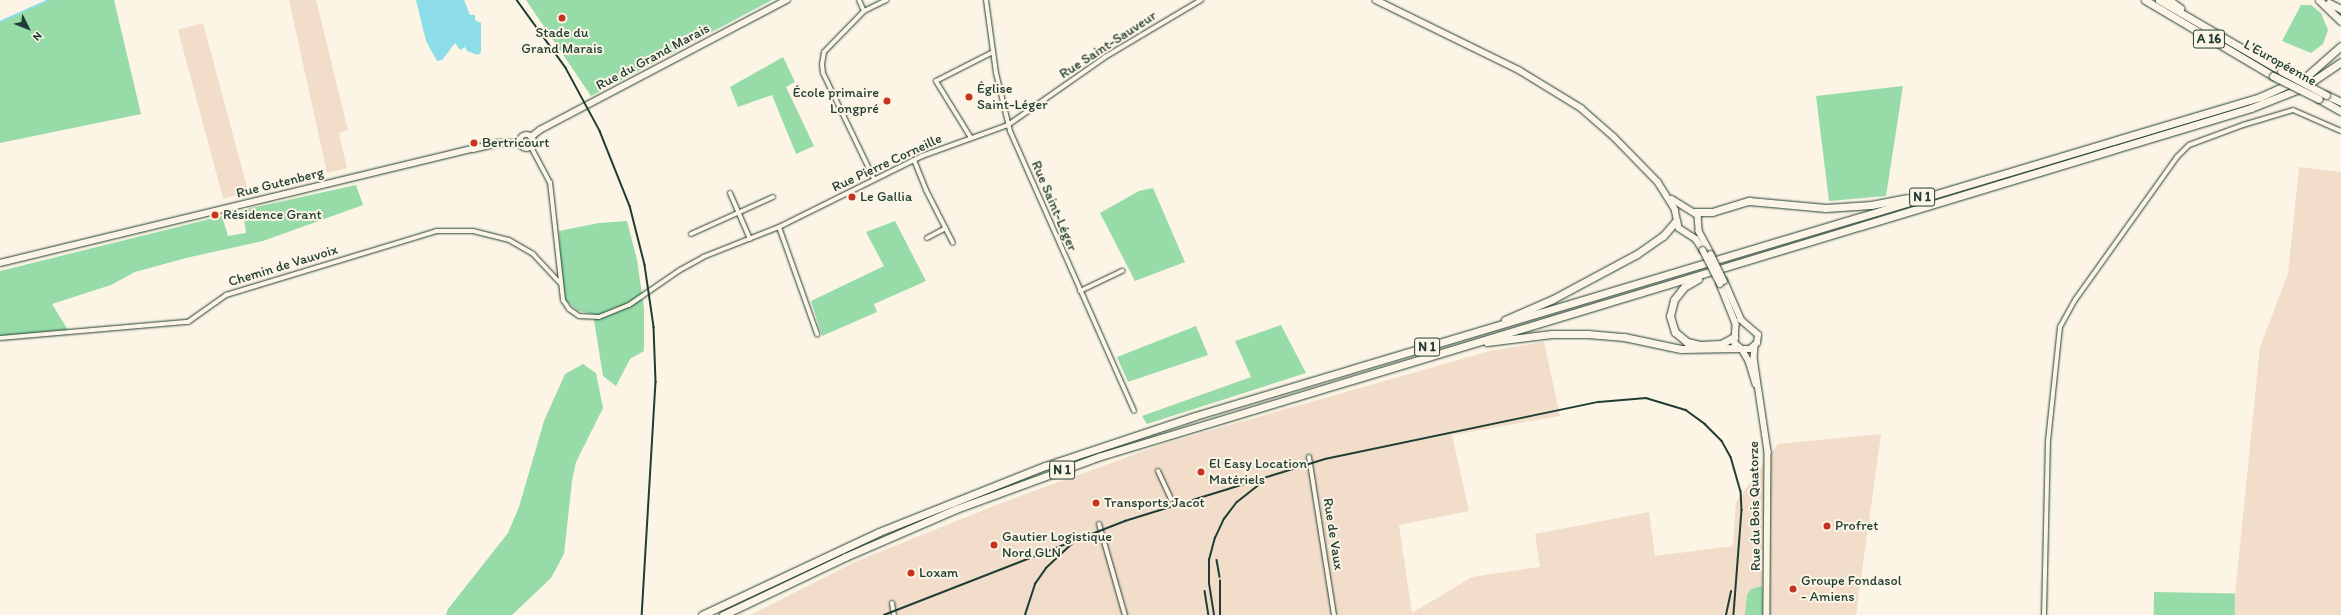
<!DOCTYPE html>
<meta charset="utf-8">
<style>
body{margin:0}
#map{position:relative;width:2341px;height:615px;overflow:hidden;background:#fcf5e5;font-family:Itim,sans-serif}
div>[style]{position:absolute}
.built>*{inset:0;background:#f1ddc9;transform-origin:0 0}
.green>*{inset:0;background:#96dba8;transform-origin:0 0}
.water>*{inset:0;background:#8ddde9}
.stream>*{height:1.5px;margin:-0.75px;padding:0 0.75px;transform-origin:0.75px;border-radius:0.75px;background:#8ddde9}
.roads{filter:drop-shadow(0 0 1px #1f3d34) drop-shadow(0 0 1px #1f3d34)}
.street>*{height:4px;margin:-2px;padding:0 2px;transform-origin:2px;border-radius:2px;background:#fcf5e5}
.secondary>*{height:5.5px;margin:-2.75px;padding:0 2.75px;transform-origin:2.75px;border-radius:2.75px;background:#fcf5e5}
.secondary>.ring{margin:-2.75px;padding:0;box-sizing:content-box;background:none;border:5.5px solid #fcf5e5;border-radius:50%}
.highway>*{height:7px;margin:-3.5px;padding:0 3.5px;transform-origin:3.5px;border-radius:3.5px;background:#fcf5e5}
.rail>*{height:1.5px;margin:-0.75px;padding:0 0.75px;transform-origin:0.75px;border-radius:0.75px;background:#1f3d34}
.bridges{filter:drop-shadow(0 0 1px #1f3d34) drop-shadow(0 0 1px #1f3d34)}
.secondary-bridge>*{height:5.5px;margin:-2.75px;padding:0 2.75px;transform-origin:2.75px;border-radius:2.75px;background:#fcf5e5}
.highway-bridge>*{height:7px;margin:-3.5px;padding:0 3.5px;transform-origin:3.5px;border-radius:3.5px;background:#fcf5e5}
.dots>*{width:11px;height:11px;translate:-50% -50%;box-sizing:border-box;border:2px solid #fcf5e5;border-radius:50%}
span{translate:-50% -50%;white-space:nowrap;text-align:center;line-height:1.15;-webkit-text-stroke:4px #fcf5e5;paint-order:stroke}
.shield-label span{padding:1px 3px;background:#fcf5e5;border:1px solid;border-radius:3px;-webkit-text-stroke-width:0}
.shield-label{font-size:13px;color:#1f3d34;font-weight:700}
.poi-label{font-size:14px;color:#1f3d34}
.left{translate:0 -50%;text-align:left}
.right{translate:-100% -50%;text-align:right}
.street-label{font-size:14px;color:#1f3d34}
.north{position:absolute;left:8px;top:8px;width:40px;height:40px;-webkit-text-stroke:3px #fcf5e5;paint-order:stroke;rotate:132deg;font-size:11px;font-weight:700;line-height:16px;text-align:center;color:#1f3d34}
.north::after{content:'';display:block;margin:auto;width:14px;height:18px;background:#1f3d34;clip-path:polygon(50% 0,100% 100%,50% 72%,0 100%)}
</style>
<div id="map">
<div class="built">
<i style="clip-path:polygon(289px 0,316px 0,348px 130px,339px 133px,347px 168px,327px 173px)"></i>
<i style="left:203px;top:23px;width:175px;height:26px;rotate:75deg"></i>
<i style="clip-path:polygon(2299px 167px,2341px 172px,2341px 615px,2233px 615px,2260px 347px,2288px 274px)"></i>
<i style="clip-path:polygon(1544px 342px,1560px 416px,1452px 435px,1469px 511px,1399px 525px,1412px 613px,1472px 577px,1540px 567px,1535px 534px,1649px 512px,1655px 556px,1733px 546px,1736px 502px,1778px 444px,1881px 434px,1856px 615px,750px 615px,857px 561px,1004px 502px,1163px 444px,1490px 351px)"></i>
</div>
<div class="green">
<i style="clip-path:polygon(48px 0,114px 0,141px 114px,0 143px,0 22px)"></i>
<i style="clip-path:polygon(526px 0,772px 0,591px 96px)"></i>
<i style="clip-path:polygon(2301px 5px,2311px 5px,2321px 13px,2328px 30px,2323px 44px,2311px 53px,2282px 41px)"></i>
<i style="clip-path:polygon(783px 57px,795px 82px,786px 87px,814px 146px,796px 154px,772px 95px,738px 107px,730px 87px)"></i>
<i style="clip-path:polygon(1903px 86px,1886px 196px,1829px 201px,1816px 96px)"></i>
<i style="clip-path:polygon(356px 185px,363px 205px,263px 241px,186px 258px,135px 272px,111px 285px,52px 304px,68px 330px,0 336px,0 271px,222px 216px,228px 236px,246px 233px,243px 210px)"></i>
<i style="clip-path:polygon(1153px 188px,1185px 262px,1135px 281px,1100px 213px,1139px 191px)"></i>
<i style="clip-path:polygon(627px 221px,637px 260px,644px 308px,644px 351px,630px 359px,616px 386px,603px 376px,593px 314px,578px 311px,566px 301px,562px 287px,559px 231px,599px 223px)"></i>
<i style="clip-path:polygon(895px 221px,926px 281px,874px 304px,877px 312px,822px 336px,811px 301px,884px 266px,866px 232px)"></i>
<i style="clip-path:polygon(1281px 325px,1306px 373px,1147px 424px,1142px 416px,1251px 377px,1235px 341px)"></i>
<i style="clip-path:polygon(1196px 326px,1208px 355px,1128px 382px,1117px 357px)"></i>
<i style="clip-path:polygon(583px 364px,596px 373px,603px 408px,576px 462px,572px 481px,564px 554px,551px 578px,512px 615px,446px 615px,448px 609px,508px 533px,519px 507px,544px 421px,565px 374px)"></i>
<i style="clip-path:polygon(1762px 586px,1763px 615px,1745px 615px,1747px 595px,1751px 589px)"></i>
<i style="left:2154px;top:592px;width:81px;height:23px;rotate:1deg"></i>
</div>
<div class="water">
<i style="clip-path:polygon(416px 0,464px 0,470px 15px,475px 15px,475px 20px,481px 23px,481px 52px,478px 55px,467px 51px,465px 47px,460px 50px,455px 43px,442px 60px,437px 61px,426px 41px)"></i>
</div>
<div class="stream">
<i style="left:0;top:22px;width:54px;rotate:-24.2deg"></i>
</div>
<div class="roads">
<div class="street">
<i style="left:859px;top:0;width:12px;rotate:66deg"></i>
<i style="left:864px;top:11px;width:25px;rotate:-26deg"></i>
<i style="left:986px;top:0;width:74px;rotate:82.2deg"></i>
<i style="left:996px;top:73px;width:60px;rotate:76.4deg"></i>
<i style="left:1010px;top:131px;width:306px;rotate:66.1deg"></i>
<i style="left:864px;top:11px;width:57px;rotate:134.3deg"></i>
<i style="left:824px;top:52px;width:12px;rotate:99deg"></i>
<i style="left:822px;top:64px;width:9px;rotate:84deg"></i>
<i style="left:823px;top:73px;width:118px;rotate:64.3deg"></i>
<i style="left:971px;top:138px;width:67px;rotate:-121.6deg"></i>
<i style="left:936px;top:81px;width:64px;rotate:-27deg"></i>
<i style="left:531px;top:147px;width:40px;rotate:62deg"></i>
<i style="left:550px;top:182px;width:119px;rotate:83.7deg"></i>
<i style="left:563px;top:300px;width:11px;rotate:56deg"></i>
<i style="left:569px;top:309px;width:12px;rotate:35deg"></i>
<i style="left:579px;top:316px;width:20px;rotate:3deg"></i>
<i style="left:599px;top:317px;width:32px;rotate:-22deg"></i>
<i style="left:629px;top:305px;width:62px;rotate:-34.5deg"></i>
<i style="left:680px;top:270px;width:26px;rotate:-29deg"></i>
<i style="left:703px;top:257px;width:82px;rotate:-21.5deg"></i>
<i style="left:779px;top:227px;width:160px;rotate:-26.4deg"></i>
<i style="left:922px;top:156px;width:91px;rotate:-19.8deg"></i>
<i style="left:1008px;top:125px;width:118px;rotate:-35deg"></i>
<i style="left:1105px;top:57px;width:112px;rotate:-30.7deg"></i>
<i style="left:914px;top:160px;width:32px;rotate:68deg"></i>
<i style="left:926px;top:190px;width:59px;rotate:63deg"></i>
<i style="left:730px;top:193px;width:50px;rotate:66.5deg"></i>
<i style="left:779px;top:227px;width:114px;rotate:70.4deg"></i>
<i style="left:691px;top:234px;width:90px;rotate:-24.3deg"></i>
<i style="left:927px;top:238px;width:21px;rotate:-28deg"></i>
<i style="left:1080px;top:291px;width:47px;rotate:-25.5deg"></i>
<i style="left:0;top:338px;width:189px;rotate:-4.9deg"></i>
<i style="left:188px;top:322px;width:47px;rotate:-35.4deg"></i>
<i style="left:226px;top:295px;width:220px;rotate:-16.9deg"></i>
<i style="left:436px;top:231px;width:37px"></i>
<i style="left:473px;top:231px;width:37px;rotate:14deg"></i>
<i style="left:509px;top:240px;width:28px;rotate:30deg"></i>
<i style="left:533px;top:254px;width:40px;rotate:47deg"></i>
<i style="left:1309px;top:457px;width:160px;rotate:81deg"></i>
<i style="left:1158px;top:471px;width:31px;rotate:65deg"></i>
<i style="left:1099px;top:524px;width:95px;rotate:74.1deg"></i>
<i style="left:892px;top:603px;width:12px;rotate:81deg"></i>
<i style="left:2044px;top:615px;width:174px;rotate:-88.7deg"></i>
<i style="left:2048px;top:441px;width:115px;rotate:-84deg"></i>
<i style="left:2060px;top:327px;width:31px;rotate:-61deg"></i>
<i style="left:2075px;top:300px;width:176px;rotate:-54.5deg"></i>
<i style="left:2177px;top:157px;width:17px;rotate:-45deg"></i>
<i style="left:2189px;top:145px;width:58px;rotate:-20.3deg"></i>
<i style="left:2243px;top:125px;width:52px;rotate:-16.7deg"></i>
<i style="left:2293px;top:110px;width:52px;rotate:23.6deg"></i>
</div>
<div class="secondary">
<i style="left:1376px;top:0;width:159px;rotate:26.1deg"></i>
<i style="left:1519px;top:70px;width:73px;rotate:31.5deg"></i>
<i style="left:1581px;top:108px;width:44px;rotate:41.3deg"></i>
<i style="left:1614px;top:137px;width:63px;rotate:45.6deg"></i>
<i style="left:1658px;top:182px;width:32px;rotate:58deg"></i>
<i style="left:1675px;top:209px;width:19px;rotate:78deg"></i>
<i style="left:1679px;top:228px;width:20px;rotate:33deg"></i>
<i style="left:1696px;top:239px;width:13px;rotate:58deg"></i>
<i class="ring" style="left:520px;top:135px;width:8.5px;height:8.5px"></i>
<i style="left:531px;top:137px;width:11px;rotate:-38deg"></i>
<i style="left:540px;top:130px;width:279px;rotate:-27.8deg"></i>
<i style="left:1672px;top:199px;width:31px;rotate:32deg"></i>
<i style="left:1698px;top:215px;width:16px;rotate:86deg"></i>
<i style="left:1699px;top:231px;width:26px;rotate:62deg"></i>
<i style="left:0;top:263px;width:487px;rotate:-13.6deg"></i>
<i style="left:473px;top:149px;width:26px;rotate:-13deg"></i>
<i style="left:498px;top:143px;width:22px"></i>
<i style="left:1720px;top:284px;width:43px;rotate:68.2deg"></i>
<i style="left:1736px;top:324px;width:19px;rotate:93deg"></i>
<i style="left:1735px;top:343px;width:9px;rotate:41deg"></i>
<i style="left:1742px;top:349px;width:8px"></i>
<i style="left:1750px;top:349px;width:9px;rotate:-41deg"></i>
<i style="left:1757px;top:343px;width:8px;rotate:-83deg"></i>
<i style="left:1758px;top:335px;width:23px;rotate:-139deg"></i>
<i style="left:1741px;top:320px;width:43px;rotate:-113.6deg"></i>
<i style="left:1755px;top:347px;width:11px;rotate:95deg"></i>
<i style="left:1754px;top:358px;width:95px;rotate:81.5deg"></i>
<i style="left:1768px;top:452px;width:163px;rotate:90.4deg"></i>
<i style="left:1742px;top:349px;width:14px;rotate:60deg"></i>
<i style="left:1749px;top:361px;width:24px;rotate:73deg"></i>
</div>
<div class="highway">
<i style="left:2145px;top:0;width:149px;rotate:30.7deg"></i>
<i style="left:2159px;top:0;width:141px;rotate:30.2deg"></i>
<i style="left:2169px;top:0;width:14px;rotate:36deg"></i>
<i style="left:2319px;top:0;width:30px;rotate:44deg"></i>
<i style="left:2329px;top:3px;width:13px;rotate:27deg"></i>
<i style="left:2326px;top:95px;width:17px;rotate:25deg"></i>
<i style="left:2319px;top:99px;width:25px;rotate:29deg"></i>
<i style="left:1695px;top:212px;width:17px"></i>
<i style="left:1712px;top:212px;width:39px;rotate:-17deg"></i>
<i style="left:1749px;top:201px;width:77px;rotate:5.2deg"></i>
<i style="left:1826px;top:208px;width:45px;rotate:-3.8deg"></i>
<i style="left:1871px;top:205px;width:36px;rotate:-11deg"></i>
<i style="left:1698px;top:279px;width:16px;rotate:150deg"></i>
<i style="left:1684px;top:287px;width:16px;rotate:128deg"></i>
<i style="left:1674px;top:300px;width:16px;rotate:104deg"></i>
<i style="left:1670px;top:316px;width:17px;rotate:73deg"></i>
<i style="left:1675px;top:332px;width:16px;rotate:40deg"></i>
<i style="left:1687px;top:342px;width:13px;rotate:13deg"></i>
<i style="left:1700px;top:345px;width:21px;rotate:-3deg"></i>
<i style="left:1721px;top:344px;width:15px;rotate:-28deg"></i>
<i style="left:1505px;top:320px;width:52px;rotate:-23.6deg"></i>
<i style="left:1553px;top:299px;width:95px;rotate:-28.2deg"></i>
<i style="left:1637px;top:254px;width:32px;rotate:-35deg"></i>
<i style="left:1663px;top:236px;width:20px;rotate:-49deg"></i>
<i style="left:1487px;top:342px;width:65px;rotate:-7deg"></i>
<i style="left:1552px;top:334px;width:36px"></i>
<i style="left:1588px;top:334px;width:36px;rotate:5deg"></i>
<i style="left:1624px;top:337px;width:58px;rotate:11.9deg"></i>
<i style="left:1681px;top:349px;width:58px;rotate:-1deg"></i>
<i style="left:702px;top:615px;width:195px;rotate:-25.1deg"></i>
<i style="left:879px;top:532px;width:179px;rotate:-21.7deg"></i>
<i style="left:1045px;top:466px;width:158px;rotate:-18.4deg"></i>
<i style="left:1195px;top:416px;width:1112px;rotate:-16.67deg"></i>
<i style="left:2260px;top:97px;width:51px;rotate:-24.1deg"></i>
<i style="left:2307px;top:76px;width:45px;rotate:-41.4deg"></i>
<i style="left:723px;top:615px;width:135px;rotate:-25.4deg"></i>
<i style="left:845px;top:557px;width:121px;rotate:-23.4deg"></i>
<i style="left:956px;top:509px;width:154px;rotate:-20.1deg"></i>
<i style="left:1101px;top:456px;width:1202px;rotate:-16.84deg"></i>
<i style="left:2251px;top:108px;width:57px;rotate:-21.6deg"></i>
<i style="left:2304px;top:87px;width:45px;rotate:-34deg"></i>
</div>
</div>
<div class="rail">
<i style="left:517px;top:0;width:84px;rotate:54.2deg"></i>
<i style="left:566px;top:68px;width:72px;rotate:61.6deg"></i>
<i style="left:600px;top:131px;width:81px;rotate:68.2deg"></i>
<i style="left:630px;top:206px;width:61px;rotate:75.7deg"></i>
<i style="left:645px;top:265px;width:63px;rotate:81.7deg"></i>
<i style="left:654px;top:327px;width:55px;rotate:87.9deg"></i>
<i style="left:656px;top:382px;width:233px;rotate:93.4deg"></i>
<i style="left:1217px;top:560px;width:17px;rotate:80deg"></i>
<i style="left:1205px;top:591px;width:24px;rotate:81deg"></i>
<i style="left:884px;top:615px;width:259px;rotate:-21.3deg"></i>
<i style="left:1125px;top:521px;width:209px;rotate:-17.2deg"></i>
<i style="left:1325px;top:459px;width:280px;rotate:-11.8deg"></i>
<i style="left:1599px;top:402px;width:47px;rotate:-4.9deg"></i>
<i style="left:1646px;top:398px;width:42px;rotate:16.7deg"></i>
<i style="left:1686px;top:410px;width:24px;rotate:36deg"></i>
<i style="left:1705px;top:424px;width:24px;rotate:45deg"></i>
<i style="left:1722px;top:441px;width:18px;rotate:61deg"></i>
<i style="left:1731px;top:457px;width:35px;rotate:74deg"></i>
<i style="left:1741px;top:491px;width:19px;rotate:87deg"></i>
<i style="left:1742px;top:510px;width:105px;rotate:94.4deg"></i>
<i style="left:1025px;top:615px;width:33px;rotate:-72deg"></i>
<i style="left:1035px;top:584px;width:19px;rotate:-55deg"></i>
<i style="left:1046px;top:568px;width:35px;rotate:-43deg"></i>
<i style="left:1214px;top:615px;width:31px;rotate:-99deg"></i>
<i style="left:1209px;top:584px;width:24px;rotate:-90deg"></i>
<i style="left:1209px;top:560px;width:23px;rotate:-75deg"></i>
<i style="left:1215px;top:538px;width:21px;rotate:-65deg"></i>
<i style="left:1224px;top:519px;width:21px;rotate:-53deg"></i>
<i style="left:1237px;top:502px;width:33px;rotate:-38deg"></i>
<i style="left:1220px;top:615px;width:34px;rotate:-90deg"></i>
<i style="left:1726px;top:615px;width:24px;rotate:-78deg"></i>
</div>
<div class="bridges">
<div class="secondary-bridge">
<i style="left:1703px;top:250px;width:38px;rotate:63deg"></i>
<i style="left:1711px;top:254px;width:30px;rotate:64deg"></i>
</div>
<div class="highway-bridge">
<i style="left:2281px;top:71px;width:51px;rotate:28.1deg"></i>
<i style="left:2273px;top:76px;width:51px;rotate:26.6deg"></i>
</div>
</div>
<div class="dots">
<i style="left:562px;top:18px;background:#c8321e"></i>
<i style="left:969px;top:97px;background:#c8321e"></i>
<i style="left:887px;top:101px;background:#c8321e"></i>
<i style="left:474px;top:143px;background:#c8321e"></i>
<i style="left:852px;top:197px;background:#c8321e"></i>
<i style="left:215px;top:215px;background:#c8321e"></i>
<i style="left:1201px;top:472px;background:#c8321e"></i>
<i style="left:1096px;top:503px;background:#c8321e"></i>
<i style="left:1827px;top:526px;background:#c8321e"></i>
<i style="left:994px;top:545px;background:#c8321e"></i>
<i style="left:911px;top:573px;background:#c8321e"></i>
<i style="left:1793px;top:589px;background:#c8321e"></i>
</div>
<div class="shield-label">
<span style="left:2209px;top:39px">A 16</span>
<span style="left:1922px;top:197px">N 1</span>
<span style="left:1427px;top:347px">N 1</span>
<span style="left:1062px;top:470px">N 1</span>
</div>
<div class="poi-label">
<span style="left:562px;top:41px">Stade du<br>Grand Marais</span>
<span class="left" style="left:977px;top:97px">Église<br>Saint-Léger</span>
<span class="right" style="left:879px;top:101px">École primaire<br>Longpré</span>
<span class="left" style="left:482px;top:143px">Bertricourt</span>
<span class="left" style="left:860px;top:197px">Le Gallia</span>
<span class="left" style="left:223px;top:215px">Résidence Grant</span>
<span class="left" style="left:1209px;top:472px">El Easy Location<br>Matériels</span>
<span class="left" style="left:1104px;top:503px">Transports Jacot</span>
<span class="left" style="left:1835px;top:526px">Profret</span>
<span class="left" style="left:1002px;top:545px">Gautier Logistique<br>Nord GLN</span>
<span class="left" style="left:919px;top:573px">Loxam</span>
<span class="left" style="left:1801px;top:589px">Groupe Fondasol<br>- Amiens</span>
</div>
<div class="street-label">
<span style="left:1108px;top:45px;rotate:-33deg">Rue Saint-Sauveur</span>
<span style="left:653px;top:57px;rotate:-28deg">Rue du Grand Marais</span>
<span style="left:2280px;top:63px;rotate:29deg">L'Européenne</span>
<span style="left:887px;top:163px;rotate:-25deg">Rue Pierre Corneille</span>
<span style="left:280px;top:183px;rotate:-14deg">Rue Gutenberg</span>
<span style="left:1054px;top:206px;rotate:67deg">Rue Saint-Léger</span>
<span style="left:283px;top:266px;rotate:-17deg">Chemin de Vauvoix</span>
<span style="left:1755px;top:506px;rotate:-91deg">Rue du Bois Quatorze</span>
<span style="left:1333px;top:534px;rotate:81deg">Rue de Vaux</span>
</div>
<div class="north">N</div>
</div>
